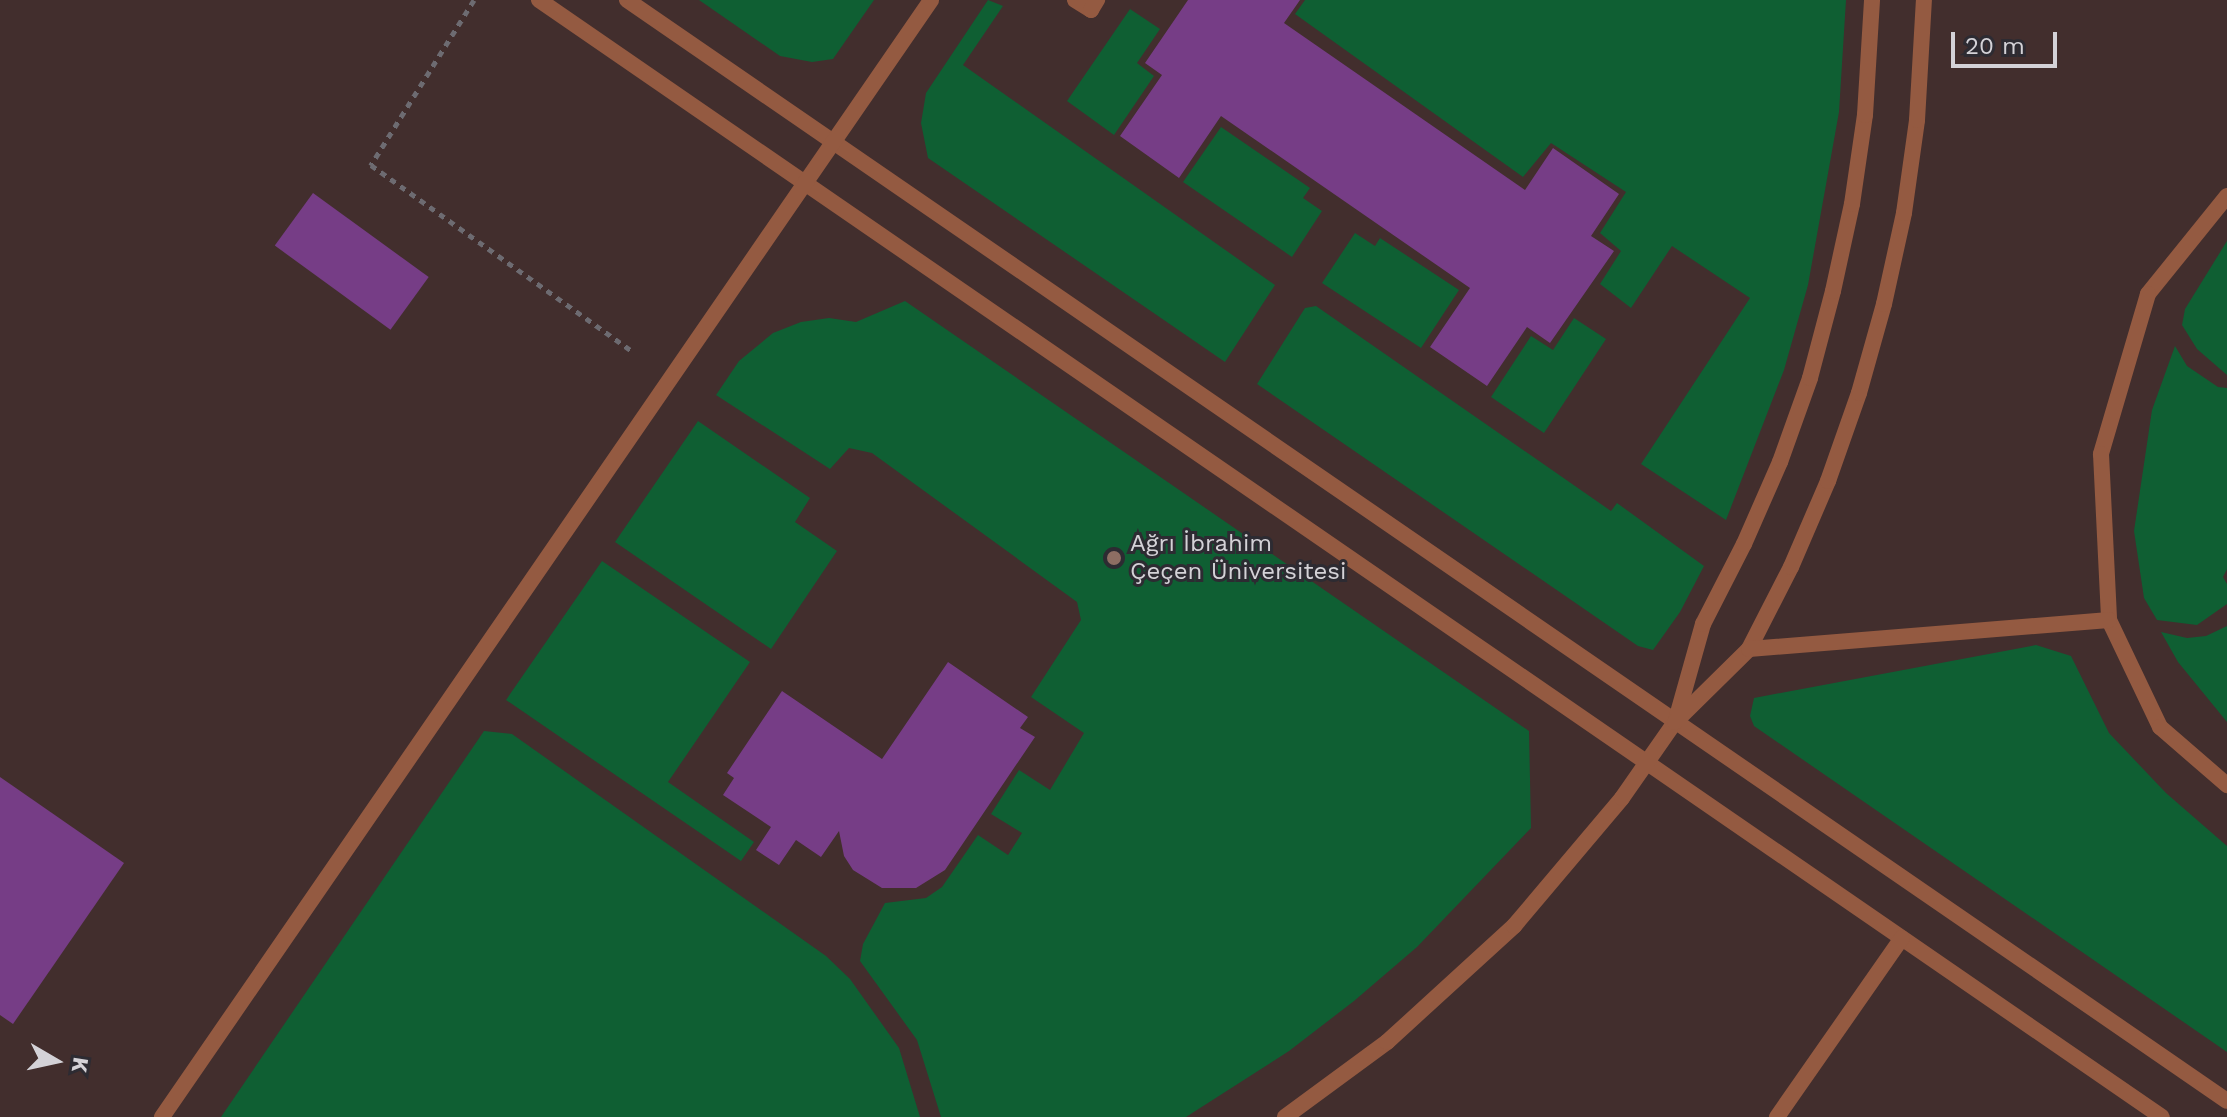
<!DOCTYPE html>
<meta charset="utf-8">
<style>
body{margin:0}
#map{position:relative;width:2227px;height:1117px;overflow:hidden;background:#2d2b32;font-family:"Work Sans",sans-serif}
div>[style]{position:absolute}
.education>*{inset:0;background:#422e2d;transform-origin:0 0}
.green>*{inset:0;background:#0f5f33}
.building>*{inset:0;background:#763d86;transform-origin:0 0}
.path>*{height:5px;margin-top:-2.5px;transform-origin:0;background:repeating-linear-gradient(90deg,#6d6b71 0 6px,transparent 0 12px)}
.lane>*{height:16px;margin:-8px;padding:0 8px;transform-origin:8px;border-radius:8px;background:#945a41}
.street>*{height:16px;margin:-8px;padding:0 8px;transform-origin:8px;border-radius:8px;background:#945a41}
.dots>*{width:22px;height:22px;translate:-50% -50%;box-sizing:border-box;border:4px solid #2d2b32;border-radius:50%}
span{translate:-50% -50%;white-space:nowrap;text-align:center;line-height:1.15;-webkit-text-stroke:6px #2d2b32;paint-order:stroke}
.poi-label{font-size:24px;color:#d4d2d7}
.left{translate:0 -50%;text-align:left}
.north{position:absolute;left:16px;top:1021px;width:80px;height:80px;-webkit-text-stroke:6px #2d2b32;paint-order:stroke;rotate:99deg;font-size:22px;font-weight:700;line-height:32px;text-align:center;color:#d4d2d7}
.north::after{content:'';display:block;margin:auto;width:28px;height:36px;background:#d4d2d7;clip-path:polygon(50% 0,100% 100%,50% 72%,0 100%)}
.scale{position:absolute;left:1951px;top:32px;width:106px;height:36px;box-sizing:border-box;border:4px solid #d4d2d7;border-top:0;padding-left:10px;font-size:24px;line-height:28px;white-space:nowrap;color:#d4d2d7;-webkit-text-stroke:6px #2d2b32;paint-order:stroke}
</style>
<div id="map">
<div class="education">
<i style="left:0;top:0;width:2227px;height:1117px"></i>
</div>
<div class="green">
<i style="clip-path:polygon(699px 0,874px 0,833px 59px,812px 62px,780px 56px)"></i>
<i style="clip-path:polygon(988px 0,1003px 6px,963px 65px,1275px 285px,1225px 362px,928px 158px,921px 123px,926px 93px)"></i>
<i style="clip-path:polygon(1305px 0,1846px 0,1839px 112px,1808px 285px,1784px 370px,1726px 520px,1641px 464px,1750px 298px,1672px 246px,1631px 308px,1600px 284px,1621px 251px,1600px 233px,1626px 192px,1551px 143px,1523px 177px,1295px 14px)"></i>
<i style="clip-path:polygon(1130px 9px,1160px 29px,1137px 63px,1154px 76px,1114px 135px,1067px 101px)"></i>
<i style="clip-path:polygon(1221px 127px,1310px 188px,1303px 198px,1322px 211px,1292px 257px,1183px 182px)"></i>
<i style="clip-path:polygon(1355px 233px,1375px 246px,1380px 238px,1459px 290px,1421px 348px,1322px 283px)"></i>
<i style="clip-path:polygon(2227px 241px,2227px 375px,2197px 349px,2182px 325px,2185px 309px)"></i>
<i style="clip-path:polygon(905px 301px,1529px 731px,1531px 828px,1417px 947px,1354px 1001px,1289px 1051px,1186px 1117px,941px 1117px,917px 1040px,860px 961px,863px 944px,885px 903px,926px 898px,942px 887px,978px 835px,1008px 855px,1022px 833px,991px 814px,1019px 770px,1050px 790px,1084px 733px,1031px 697px,1081px 620px,1077px 602px,872px 453px,849px 448px,830px 469px,716px 395px,739px 361px,773px 333px,801px 322px,829px 318px,856px 322px)"></i>
<i style="clip-path:polygon(1316px 306px,1611px 511px,1617px 503px,1704px 566px,1680px 612px,1653px 650px,1638px 646px,1257px 384px,1305px 308px)"></i>
<i style="clip-path:polygon(1574px 318px,1606px 339px,1544px 433px,1491px 397px,1531px 336px,1553px 350px)"></i>
<i style="clip-path:polygon(2175px 346px,2187px 366px,2218px 387px,2227px 388px,2227px 569px,2223px 577px,2227px 584px,2227px 604px,2197px 625px,2157px 620px,2144px 598px,2134px 531px,2152px 410px)"></i>
<i style="clip-path:polygon(698px 421px,810px 498px,795px 522px,837px 551px,771px 649px,615px 542px)"></i>
<i style="clip-path:polygon(602px 561px,750px 662px,668px 782px,754px 842px,741px 861px,506px 700px)"></i>
<i style="clip-path:polygon(2227px 626px,2227px 722px,2178px 662px,2161px 632px,2187px 638px,2206px 636px)"></i>
<i style="clip-path:polygon(2036px 645px,2071px 656px,2109px 733px,2166px 793px,2227px 846px,2227px 1052px,1754px 726px,1750px 716px,1754px 698px)"></i>
<i style="clip-path:polygon(484px 731px,512px 734px,826px 956px,850px 979px,899px 1048px,920px 1117px,221px 1117px)"></i>
</div>
<div class="building">
<i style="clip-path:polygon(1188px 0,1300px 0,1284px 23px,1525px 190px,1553px 148px,1619px 194px,1591px 236px,1614px 251px,1550px 343px,1527px 327px,1487px 386px,1430px 347px,1470px 288px,1221px 116px,1179px 178px,1120px 136px,1162px 75px,1145px 63px)"></i>
<i style="left:313px;top:193px;width:143px;height:65px;rotate:36deg"></i>
<i style="clip-path:polygon(948px 662px,1028px 717px,1020px 728px,1035px 737px,945px 870px,916px 888px,882px 888px,853px 870px,844px 856px,839px 831px,821px 857px,796px 840px,779px 865px,756px 850px,771px 827px,723px 795px,734px 778px,727px 773px,782px 691px,882px 759px)"></i>
<i style="clip-path:polygon(0 777px,124px 863px,13px 1024px,0 1015px)"></i>
</div>
<div class="path">
<i style="left:474px;top:0;width:195px;rotate:122deg"></i>
<i style="left:371px;top:165px;width:320px;rotate:35.5deg"></i>
</div>
<div class="lane">
<i style="left:539px;top:0;width:1970px;rotate:34.54deg"></i>
<i style="left:627px;top:0;width:1942px;rotate:34.53deg"></i>
<i style="left:1075px;top:0;width:19px;rotate:32deg"></i>
<i style="left:1091px;top:10px;width:12px;rotate:-59deg"></i>
<i style="left:2227px;top:196px;width:126px;rotate:128.9deg"></i>
<i style="left:2148px;top:294px;width:167px;rotate:106.4deg"></i>
<i style="left:2101px;top:454px;width:166px;rotate:87.2deg"></i>
<i style="left:2109px;top:620px;width:119px;rotate:64.5deg"></i>
<i style="left:2160px;top:727px;width:89px;rotate:40.9deg"></i>
<i style="left:1676px;top:720px;width:100px;rotate:-74.3deg"></i>
<i style="left:1703px;top:624px;width:90px;rotate:-62.9deg"></i>
<i style="left:1744px;top:544px;width:90px;rotate:-66.3deg"></i>
<i style="left:1780px;top:462px;width:89px;rotate:-70.3deg"></i>
<i style="left:1810px;top:378px;width:90px;rotate:-75.2deg"></i>
<i style="left:1833px;top:291px;width:89px;rotate:-77.7deg"></i>
<i style="left:1852px;top:204px;width:90px;rotate:-81.7deg"></i>
<i style="left:1865px;top:115px;width:115px;rotate:-86.5deg"></i>
<i style="left:162px;top:1117px;width:1356px;rotate:-55.45deg"></i>
<i style="left:1285px;top:1117px;width:127px;rotate:-36.3deg"></i>
<i style="left:1387px;top:1042px;width:172px;rotate:-42.4deg"></i>
<i style="left:1514px;top:926px;width:167px;rotate:-49.8deg"></i>
<i style="left:1622px;top:798px;width:93px;rotate:-55.1deg"></i>
<i style="left:1675px;top:722px;width:104px;rotate:-44.6deg"></i>
<i style="left:1749px;top:649px;width:92px;rotate:-62.9deg"></i>
<i style="left:1791px;top:567px;width:94px;rotate:-66.7deg"></i>
<i style="left:1828px;top:481px;width:93px;rotate:-70.6deg"></i>
<i style="left:1859px;top:393px;width:92px;rotate:-74.3deg"></i>
<i style="left:1884px;top:304px;width:93px;rotate:-77.6deg"></i>
<i style="left:1904px;top:213px;width:94px;rotate:-82deg"></i>
<i style="left:1917px;top:120px;width:120px;rotate:-86.7deg"></i>
<i style="left:1777px;top:1117px;width:218px;rotate:-55.1deg"></i>
</div>
<div class="street">
<i style="left:1749px;top:649px;width:361px;rotate:-4.6deg"></i>
</div>
<div class="dots">
<i style="left:1114px;top:558px;background:#8d6e63"></i>
</div>
<div class="poi-label">
<span class="left" style="left:1130px;top:558px">Ağrı İbrahim<br>Çeçen Üniversitesi</span>
</div>
<div class="north">K</div>
<div class="scale">20 m</div>
</div>
